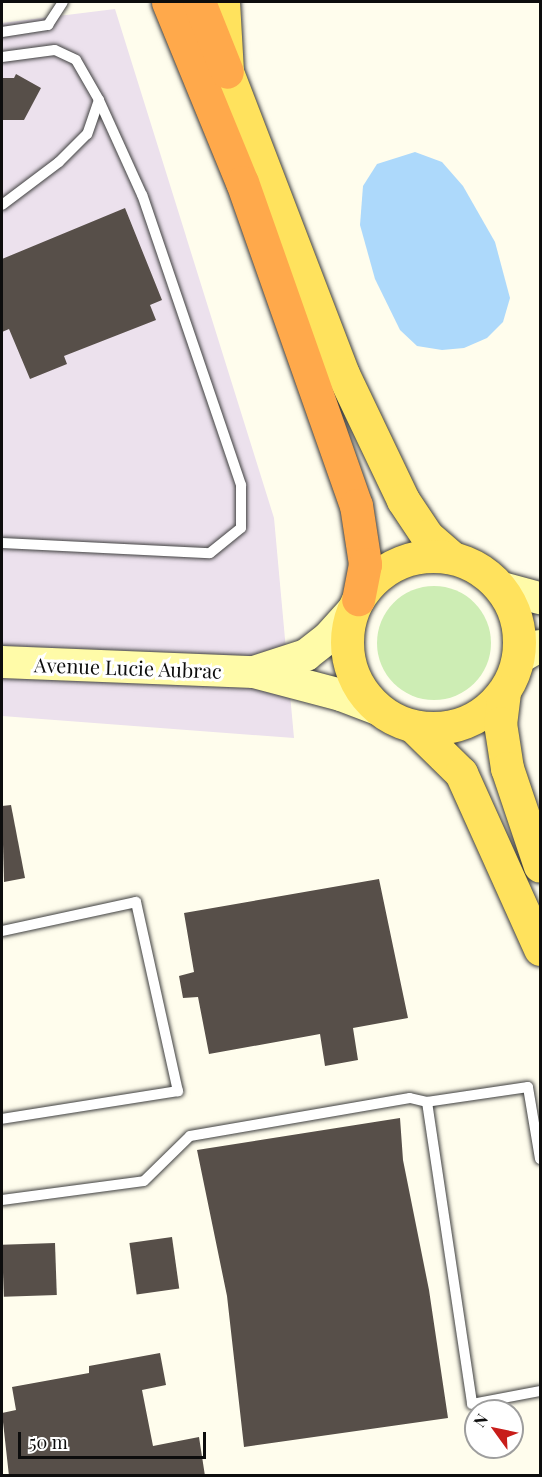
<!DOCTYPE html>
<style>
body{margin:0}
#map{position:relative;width:542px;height:1477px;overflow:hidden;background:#fffded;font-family:"Playfair Display",serif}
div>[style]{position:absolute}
.industrial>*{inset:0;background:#ece1ed}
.green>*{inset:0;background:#cdedb4}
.round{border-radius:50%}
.water>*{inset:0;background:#add9fb}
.building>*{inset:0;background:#574f49;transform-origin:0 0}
.roads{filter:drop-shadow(0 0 2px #404040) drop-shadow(0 0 2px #404040)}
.lane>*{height:10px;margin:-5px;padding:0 5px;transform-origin:5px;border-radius:5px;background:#fff}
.secondary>*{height:32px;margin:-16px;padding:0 16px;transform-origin:16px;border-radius:16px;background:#fffba8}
.primary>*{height:33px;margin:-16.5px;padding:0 16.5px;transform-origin:16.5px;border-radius:16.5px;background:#ffe25d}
.primary>.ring{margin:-16.5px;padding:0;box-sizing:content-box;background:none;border:33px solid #ffe25d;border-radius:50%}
.highway>*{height:33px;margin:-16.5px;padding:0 16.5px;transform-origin:16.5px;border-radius:16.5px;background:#ffa94b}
span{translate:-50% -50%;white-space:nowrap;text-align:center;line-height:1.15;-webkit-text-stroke:6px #fff;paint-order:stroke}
.street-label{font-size:20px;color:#0d0d0d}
.frame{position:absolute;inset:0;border:3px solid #0d0d0d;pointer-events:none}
.north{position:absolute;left:464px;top:1399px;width:60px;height:60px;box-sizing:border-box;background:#fff;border:2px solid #9e9e9e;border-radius:50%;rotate:303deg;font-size:16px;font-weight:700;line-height:24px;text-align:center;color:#0d0d0d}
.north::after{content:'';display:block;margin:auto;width:21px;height:27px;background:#c81d1a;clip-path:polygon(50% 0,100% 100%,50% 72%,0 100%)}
.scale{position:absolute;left:18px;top:1432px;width:188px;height:27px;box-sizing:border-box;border:3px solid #0d0d0d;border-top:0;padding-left:8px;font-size:18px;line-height:21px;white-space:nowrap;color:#0d0d0d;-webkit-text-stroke:4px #fff;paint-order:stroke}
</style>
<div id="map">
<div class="industrial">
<i style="clip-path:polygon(115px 9px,274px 518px,294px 738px,2px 716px,2px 23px)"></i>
</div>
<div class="green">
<i class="round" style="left:377px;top:586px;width:114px;height:114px"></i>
</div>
<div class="water">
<i style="clip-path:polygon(415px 152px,442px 162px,463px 186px,495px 242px,510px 298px,503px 322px,487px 338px,464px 348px,442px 350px,417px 346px,400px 330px,375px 279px,360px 225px,363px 186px,377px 164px)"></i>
</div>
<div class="building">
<i style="clip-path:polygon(16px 74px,41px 88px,24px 120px,2px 120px,2px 78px,14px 78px)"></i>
<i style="clip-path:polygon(125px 208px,162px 300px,150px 305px,156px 320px,64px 356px,67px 364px,30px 379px,9px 329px,2px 332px,2px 259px)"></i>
<i style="clip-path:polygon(11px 805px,25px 878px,4px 882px,2px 806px)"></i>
<i style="clip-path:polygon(379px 879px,408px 1018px,353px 1028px,358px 1060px,325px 1066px,320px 1034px,209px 1054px,198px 997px,183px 998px,179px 976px,194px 972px,184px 913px)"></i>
<i style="clip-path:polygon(400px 1118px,403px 1160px,429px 1290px,448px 1418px,244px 1447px,227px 1296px,197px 1150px)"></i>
<i style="left:172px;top:1237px;width:52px;height:43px;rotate:82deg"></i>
<i style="left:55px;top:1243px;width:52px;height:53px;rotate:88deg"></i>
<i style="clip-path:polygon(160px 1353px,166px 1385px,142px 1390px,153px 1446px,199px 1437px,205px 1476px,9px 1476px,2px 1413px,16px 1410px,12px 1387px,89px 1373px,89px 1366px)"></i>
</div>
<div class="roads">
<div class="lane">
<i style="left:2px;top:32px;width:47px;rotate:-8.7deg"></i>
<i style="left:48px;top:25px;width:27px;rotate:-57deg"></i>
<i style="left:2px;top:57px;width:53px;rotate:-7.5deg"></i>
<i style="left:55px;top:50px;width:23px;rotate:25deg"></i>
<i style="left:76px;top:60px;width:46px;rotate:60.1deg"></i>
<i style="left:99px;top:100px;width:36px;rotate:109deg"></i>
<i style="left:87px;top:134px;width:40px;rotate:135deg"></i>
<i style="left:59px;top:162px;width:71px;rotate:143deg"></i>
<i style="left:2px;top:543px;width:208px;rotate:2.8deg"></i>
<i style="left:210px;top:553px;width:40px;rotate:-39deg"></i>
<i style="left:241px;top:528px;width:43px;rotate:-90deg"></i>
<i style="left:241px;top:485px;width:306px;rotate:-108.8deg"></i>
<i style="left:142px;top:195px;width:104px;rotate:-114.4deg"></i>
<i style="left:2px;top:931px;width:137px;rotate:-12.2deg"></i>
<i style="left:136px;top:902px;width:194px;rotate:77.5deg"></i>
<i style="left:178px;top:1091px;width:178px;rotate:171deg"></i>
<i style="left:540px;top:1159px;width:73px;rotate:-99.5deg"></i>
<i style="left:528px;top:1087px;width:102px;rotate:171.6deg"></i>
<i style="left:427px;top:1102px;width:305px;rotate:81.5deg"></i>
<i style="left:472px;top:1404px;width:69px;rotate:-10.8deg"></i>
<i style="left:2px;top:1200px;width:143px;rotate:-7.6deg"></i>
<i style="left:144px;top:1181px;width:64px;rotate:-44.4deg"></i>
<i style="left:190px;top:1136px;width:223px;rotate:-9.8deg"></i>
<i style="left:410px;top:1098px;width:17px;rotate:13deg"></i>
</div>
<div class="secondary">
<i style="left:502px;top:588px;width:39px;rotate:15deg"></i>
<i style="left:519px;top:658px;width:24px;rotate:-30deg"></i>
<i style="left:2px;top:662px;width:252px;rotate:2.3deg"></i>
<i style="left:254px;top:672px;width:90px;rotate:14.8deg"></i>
<i style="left:341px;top:695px;width:40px;rotate:21deg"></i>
<i style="left:254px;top:672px;width:55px;rotate:-18.1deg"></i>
<i style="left:306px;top:655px;width:28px;rotate:-38deg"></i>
<i style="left:328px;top:638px;width:38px;rotate:-48deg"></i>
</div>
<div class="primary">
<i style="left:223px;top:2px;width:70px;rotate:86.7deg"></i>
<i style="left:227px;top:72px;width:324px;rotate:69deg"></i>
<i style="left:343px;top:374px;width:140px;rotate:64.5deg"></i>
<i style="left:403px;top:500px;width:43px;rotate:56.3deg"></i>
<i style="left:427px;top:536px;width:32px;rotate:41deg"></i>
<i class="ring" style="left:347px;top:556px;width:139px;height:139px"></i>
<i style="left:504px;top:692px;width:31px;rotate:97deg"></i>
<i style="left:500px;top:723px;width:46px;rotate:81.2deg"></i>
<i style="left:507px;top:768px;width:103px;rotate:71.4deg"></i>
<i style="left:414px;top:727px;width:66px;rotate:44.4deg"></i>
<i style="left:461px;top:773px;width:193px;rotate:65.8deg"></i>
</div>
<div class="highway">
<i style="left:168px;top:2px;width:195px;rotate:67.7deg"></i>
<i style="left:242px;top:182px;width:343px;rotate:70.6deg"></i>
<i style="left:356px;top:505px;width:60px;rotate:81.3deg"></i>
<i style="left:365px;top:564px;width:36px;rotate:101deg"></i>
<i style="left:199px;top:2px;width:75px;rotate:68.2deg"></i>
</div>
</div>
<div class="street-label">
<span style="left:128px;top:667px;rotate:2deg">Avenue Lucie Aubrac</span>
</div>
<div class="frame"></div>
<div class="north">N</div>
<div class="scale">50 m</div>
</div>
